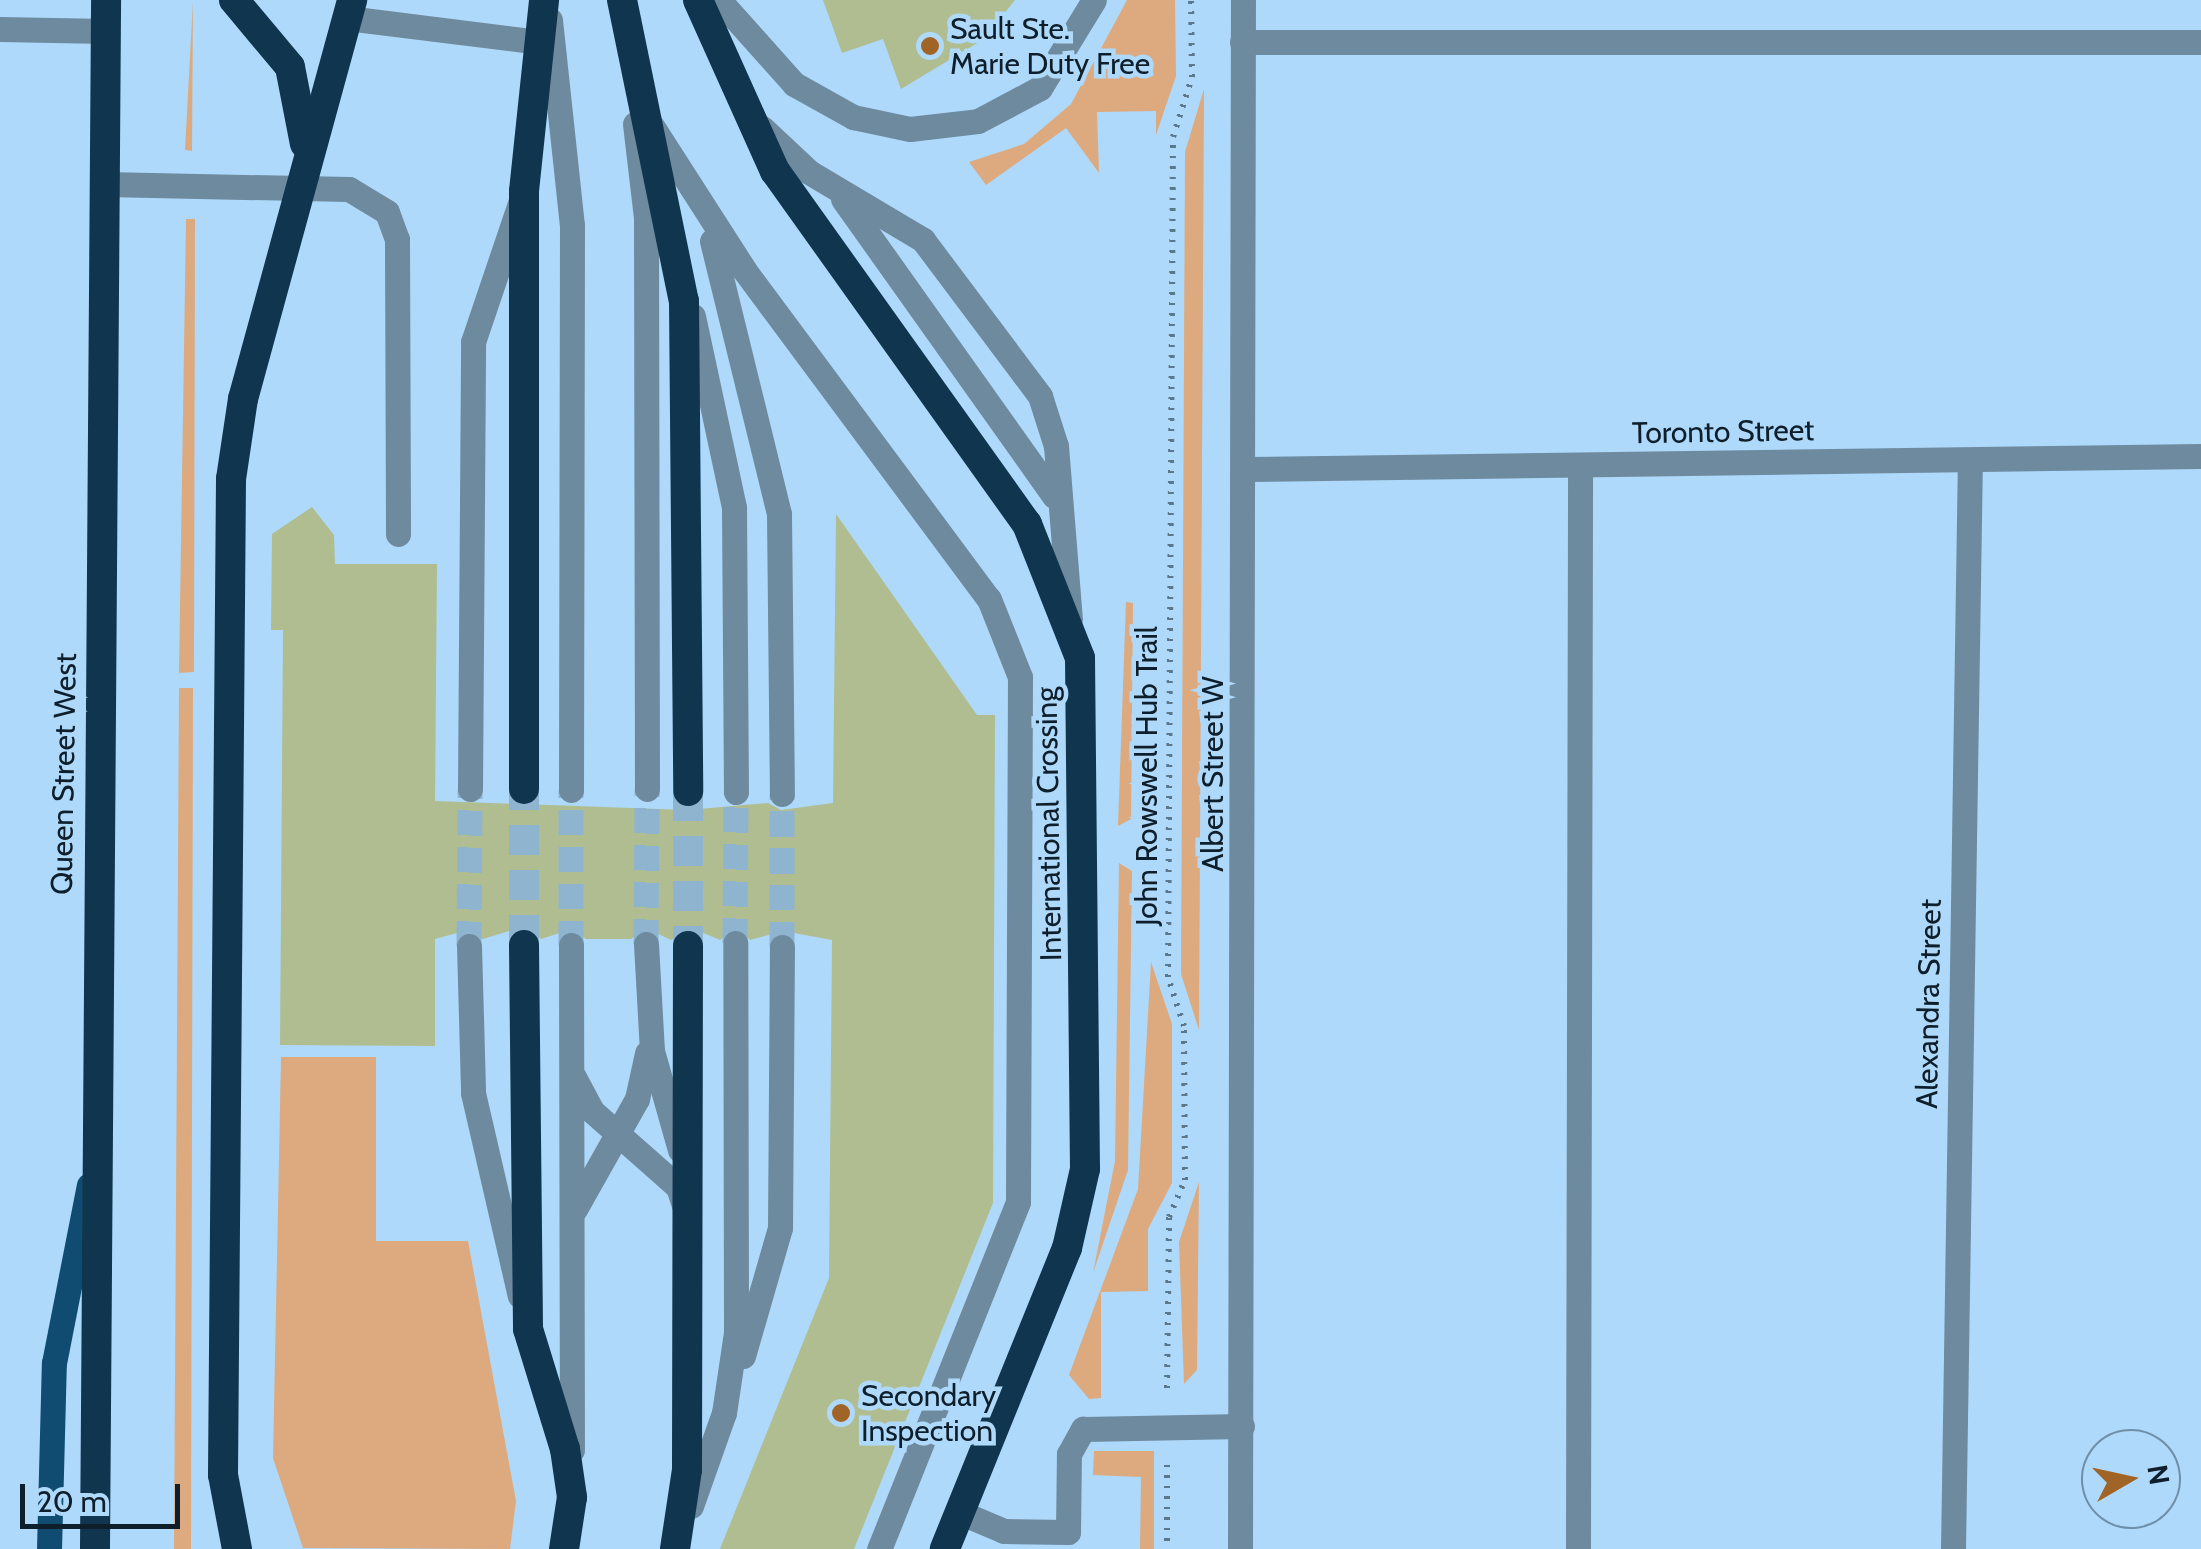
<!DOCTYPE html>
<style>
body{margin:0}
#map{position:relative;width:2201px;height:1549px;overflow:hidden;background:#afd9fa;font-family:Cabin,sans-serif}
div>[style]{position:absolute}
.green>*{inset:0;background:#dcaa7e}
.building>*{inset:0;background:#afbd90}
.minor-tunnel>*{height:25px;margin-top:-12.5px;transform-origin:0;background:repeating-linear-gradient(90deg,#8fb4d0 0 25px,transparent 0 37px)}
.highway-tunnel>*{height:30px;margin-top:-15px;transform-origin:0;background:repeating-linear-gradient(90deg,#8fb4d0 0 30px,transparent 0 45px)}
.path>*{height:6px;margin-top:-3px;transform-origin:0;background:repeating-linear-gradient(90deg,#5a778c 0 2.5px,transparent 0 10.5px)}
.minor>*{height:25px;margin:-12.5px;padding:0 12.5px;transform-origin:12.5px;border-radius:12.5px;background:#6e8a9f}
.major>*{height:25px;margin:-12.5px;padding:0 12.5px;transform-origin:12.5px;border-radius:12.5px;background:#104b71}
.highway>*{height:30px;margin:-15px;padding:0 15px;transform-origin:15px;border-radius:15px;background:#10354e}
.dots>*{width:28px;height:28px;translate:-50% -50%;box-sizing:border-box;border:5px solid #afd9fa;border-radius:50%}
span{translate:-50% -50%;white-space:nowrap;text-align:center;line-height:1.15;-webkit-text-stroke:9px #afd9fa;paint-order:stroke}
.poi-label{font-size:30px;color:#0e1e2a}
.left{translate:0 -50%;text-align:left}
.street-label{font-size:30px;color:#0e1e2a}
.north{position:absolute;left:2081px;top:1429px;width:100px;height:100px;box-sizing:border-box;background:#afd9fa;border:2px solid #6f8ea7;border-radius:50%;rotate:81deg;font-size:28px;font-weight:700;line-height:40px;text-align:center;color:#0e1e2a}
.north::after{content:'';display:block;margin:auto;width:35px;height:45px;background:#a06426;clip-path:polygon(50% 0,100% 100%,50% 72%,0 100%)}
.scale{position:absolute;left:20px;top:1484px;width:160px;height:45px;box-sizing:border-box;border:5px solid #0e1e2a;border-top:0;padding-left:12px;font-size:30px;line-height:35px;white-space:nowrap;color:#0e1e2a;-webkit-text-stroke:8px #afd9fa;paint-order:stroke}
</style>
<div id="map">
<div class="green">
<i style="clip-path:polygon(1127px 0,1175px 0,1176px 76px,1156px 135px,1156px 111px,1097px 112px,1099px 173px,1066px 128px,986px 185px,969px 162px,1024px 144px,1071px 104px)"></i>
<i style="clip-path:polygon(193px 1px,192px 151px,185px 150px)"></i>
<i style="clip-path:polygon(1204px 89px,1199px 1030px,1181px 974px,1185px 152px)"></i>
<i style="clip-path:polygon(186px 219px,195px 219px,194px 672px,179px 673px)"></i>
<i style="clip-path:polygon(1126px 602px,1133px 603px,1131px 819px,1118px 826px)"></i>
<i style="clip-path:polygon(179px 688px,193px 688px,191px 1549px,174px 1549px)"></i>
<i style="clip-path:polygon(1119px 863px,1132px 871px,1128px 1170px,1093px 1273px,1115px 1161px)"></i>
<i style="clip-path:polygon(1151px 962px,1172px 1024px,1172px 1183px,1148px 1229px,1148px 1291px,1101px 1292px,1101px 1398px,1089px 1399px,1069px 1375px,1138px 1189px)"></i>
<i style="clip-path:polygon(281px 1057px,376px 1057px,376px 1241px,468px 1241px,516px 1501px,510px 1549px,303px 1548px,273px 1458px)"></i>
<i style="clip-path:polygon(1199px 1182px,1197px 1370px,1184px 1384px,1179px 1242px)"></i>
<i style="clip-path:polygon(1094px 1451px,1154px 1451px,1154px 1549px,1140px 1549px,1141px 1477px,1093px 1475px)"></i>
</div>
<div class="building">
<i style="clip-path:polygon(823px 0,1015px 0,984px 39px,901px 89px,883px 39px,842px 53px)"></i>
<i style="clip-path:polygon(312px 507px,334px 535px,335px 564px,437px 564px,435px 801px,687px 810px,768px 803px,781px 810px,833px 803px,836px 514px,977px 715px,995px 715px,993px 1203px,854px 1549px,720px 1549px,829px 1278px,832px 940px,783px 931px,750px 940px,736px 927px,720px 940px,689px 927px,671px 940px,646px 928px,631px 939px,586px 939px,572px 929px,541px 939px,525px 926px,483px 939px,468px 930px,435px 939px,435px 1046px,280px 1045px,283px 630px,271px 630px,272px 534px)"></i>
</div>
<div class="minor-tunnel">
<i style="left:735px;top:943px;width:151px;rotate:-89.6deg"></i>
<i style="left:646px;top:944px;width:155px;rotate:-89.6deg"></i>
<i style="left:571px;top:945px;width:155px;rotate:-90deg"></i>
<i style="left:469px;top:946px;width:157px;rotate:-89.6deg"></i>
<i style="left:782px;top:947px;width:153px;rotate:-90deg"></i>
</div>
<div class="highway-tunnel">
<i style="left:688px;top:791px;width:155px;rotate:90deg"></i>
<i style="left:524px;top:945px;width:156px;rotate:-90deg"></i>
</div>
<div class="path">
<i style="left:1167px;top:1388px;width:171px;rotate:-89.3deg"></i>
<i style="left:1169px;top:1217px;width:40px;rotate:-66.6deg"></i>
<i style="left:1185px;top:1180px;width:154px;rotate:-90.4deg"></i>
<i style="left:1184px;top:1026px;width:52px;rotate:-108.1deg"></i>
<i style="left:1168px;top:977px;width:840px;rotate:-89.66deg"></i>
<i style="left:1173px;top:137px;width:63px;rotate:-72.4deg"></i>
<i style="left:1192px;top:77px;width:77px;rotate:-90.7deg"></i>
<i style="left:1167px;top:1465px;width:84px;rotate:90deg"></i>
</div>
<div class="minor">
<i style="left:719px;top:0;width:113px;rotate:48.2deg"></i>
<i style="left:794px;top:84px;width:68px;rotate:29.2deg"></i>
<i style="left:853px;top:117px;width:58px;rotate:11.9deg"></i>
<i style="left:910px;top:129px;width:68px;rotate:-6.7deg"></i>
<i style="left:978px;top:121px;width:70px;rotate:-28deg"></i>
<i style="left:1040px;top:88px;width:103px;rotate:-58.5deg"></i>
<i style="left:347px;top:18px;width:193px;rotate:7.1deg"></i>
<i style="left:550px;top:20px;width:206px;rotate:83.9deg"></i>
<i style="left:572px;top:225px;width:565px;rotate:90.1deg"></i>
<i style="left:0;top:29px;width:106px;rotate:1.1deg"></i>
<i style="left:1242px;top:42px;width:959px"></i>
<i style="left:635px;top:124px;width:95px;rotate:83.3deg"></i>
<i style="left:646px;top:218px;width:571px;rotate:89.9deg"></i>
<i style="left:652px;top:126px;width:172px;rotate:57.3deg"></i>
<i style="left:745px;top:271px;width:409px;rotate:53.4deg"></i>
<i style="left:989px;top:599px;width:84px;rotate:68.3deg"></i>
<i style="left:1020px;top:677px;width:525px;rotate:90.22deg"></i>
<i style="left:1018px;top:1202px;width:374px;rotate:111.8deg"></i>
<i style="left:762px;top:128px;width:64px;rotate:43.1deg"></i>
<i style="left:809px;top:172px;width:133px;rotate:30.8deg"></i>
<i style="left:923px;top:240px;width:195px;rotate:53.1deg"></i>
<i style="left:1040px;top:396px;width:52px;rotate:72.3deg"></i>
<i style="left:1056px;top:446px;width:174px;rotate:85.4deg"></i>
<i style="left:105px;top:184px;width:244px;rotate:1.2deg"></i>
<i style="left:349px;top:189px;width:44px;rotate:31.2deg"></i>
<i style="left:387px;top:212px;width:29px;rotate:70deg"></i>
<i style="left:397px;top:239px;width:295px;rotate:89.8deg"></i>
<i style="left:843px;top:199px;width:364px;rotate:54.6deg"></i>
<i style="left:712px;top:241px;width:281px;rotate:76.2deg"></i>
<i style="left:779px;top:514px;width:280px;rotate:89.4deg"></i>
<i style="left:693px;top:316px;width:196px;rotate:77.9deg"></i>
<i style="left:734px;top:508px;width:284px;rotate:89.6deg"></i>
<i style="left:1247px;top:469px;width:954px;rotate:-0.78deg"></i>
<i style="left:470px;top:789px;width:447px;rotate:-89.6deg"></i>
<i style="left:473px;top:342px;width:150px;rotate:-71.3deg"></i>
<i style="left:646px;top:944px;width:107px;rotate:86.8deg"></i>
<i style="left:652px;top:1051px;width:103px;rotate:74.2deg"></i>
<i style="left:571px;top:945px;width:505px;rotate:89.89deg"></i>
<i style="left:469px;top:946px;width:147px;rotate:88.4deg"></i>
<i style="left:473px;top:1093px;width:208px;rotate:77deg"></i>
<i style="left:574px;top:1077px;width:38px;rotate:62deg"></i>
<i style="left:592px;top:1111px;width:115px;rotate:41.5deg"></i>
<i style="left:678px;top:1187px;width:26px;rotate:72deg"></i>
<i style="left:575px;top:1209px;width:126px;rotate:-60.6deg"></i>
<i style="left:637px;top:1099px;width:47px;rotate:-77.7deg"></i>
<i style="left:743px;top:1356px;width:133px;rotate:-73.9deg"></i>
<i style="left:780px;top:1228px;width:281px;rotate:-89.6deg"></i>
<i style="left:691px;top:1506px;width:99px;rotate:-70.5deg"></i>
<i style="left:724px;top:1413px;width:81px;rotate:-81.5deg"></i>
<i style="left:736px;top:1333px;width:390px;rotate:-90.1deg"></i>
<i style="left:959px;top:1512px;width:49px;rotate:22.9deg"></i>
<i style="left:1004px;top:1531px;width:64px;rotate:0.9deg"></i>
<i style="left:1068px;top:1532px;width:78px;rotate:-89.3deg"></i>
<i style="left:1069px;top:1454px;width:29px;rotate:-61deg"></i>
<i style="left:1083px;top:1429px;width:159px;rotate:-1.1deg"></i>
<i style="left:1240px;top:1549px;width:1549px;rotate:-89.89deg"></i>
<i style="left:1578px;top:1549px;width:1082px;rotate:-89.89deg"></i>
<i style="left:1953px;top:1549px;width:1089px;rotate:-89.11deg"></i>
</div>
<div class="major">
<i style="left:49px;top:1549px;width:186px;rotate:-88.5deg"></i>
<i style="left:54px;top:1363px;width:181px;rotate:-78.9deg"></i>
</div>
<div class="highway">
<i style="left:234px;top:0;width:87px;rotate:50.1deg"></i>
<i style="left:290px;top:67px;width:78px;rotate:79deg"></i>
<i style="left:622px;top:0;width:307px;rotate:78.4deg"></i>
<i style="left:684px;top:301px;width:490px;rotate:89.5deg"></i>
<i style="left:698px;top:0;width:188px;rotate:65.8deg"></i>
<i style="left:775px;top:171px;width:434px;rotate:54.5deg"></i>
<i style="left:1027px;top:524px;width:144px;rotate:68.4deg"></i>
<i style="left:1080px;top:658px;width:511px;rotate:89.44deg"></i>
<i style="left:1085px;top:1169px;width:81px;rotate:102.8deg"></i>
<i style="left:1067px;top:1248px;width:325px;rotate:112.1deg"></i>
<i style="left:524px;top:789px;width:598px;rotate:-90deg"></i>
<i style="left:524px;top:191px;width:192px;rotate:-84deg"></i>
<i style="left:524px;top:945px;width:384px;rotate:89.4deg"></i>
<i style="left:528px;top:1329px;width:126px;rotate:72.9deg"></i>
<i style="left:565px;top:1449px;width:49px;rotate:81.7deg"></i>
<i style="left:572px;top:1497px;width:53px;rotate:98.7deg"></i>
<i style="left:95px;top:1549px;width:1549px;rotate:-89.59deg"></i>
<i style="left:237px;top:1549px;width:75px;rotate:-100.7deg"></i>
<i style="left:223px;top:1475px;width:996px;rotate:-89.54deg"></i>
<i style="left:231px;top:479px;width:81px;rotate:-81.5deg"></i>
<i style="left:243px;top:399px;width:414px;rotate:-74.7deg"></i>
<i style="left:675px;top:1549px;width:80px;rotate:-81.4deg"></i>
<i style="left:687px;top:1470px;width:524px;rotate:-89.89deg"></i>
</div>
<div class="dots">
<i style="left:930px;top:46px;background:#a06426"></i>
<i style="left:841px;top:1413px;background:#a06426"></i>
</div>
<div class="poi-label">
<span class="left" style="left:950px;top:46px">Sault Ste.<br>Marie Duty Free</span>
<span class="left" style="left:861px;top:1413px">Secondary<br>Inspection</span>
</div>
<div class="street-label">
<span style="left:1723px;top:432px;rotate:-1deg">Toronto Street</span>
<span style="left:64px;top:774px;rotate:-89deg">Queen Street West</span>
<span style="left:1213px;top:774px;rotate:-90deg">Albert Street W</span>
<span style="left:1147px;top:776px;rotate:-90deg">John Rowswell Hub Trail</span>
<span style="left:1049px;top:824px;rotate:-91deg">International Crossing</span>
<span style="left:1929px;top:1004px;rotate:-89deg">Alexandra Street</span>
</div>
<div class="north">N</div>
<div class="scale">20 m</div>
</div>
